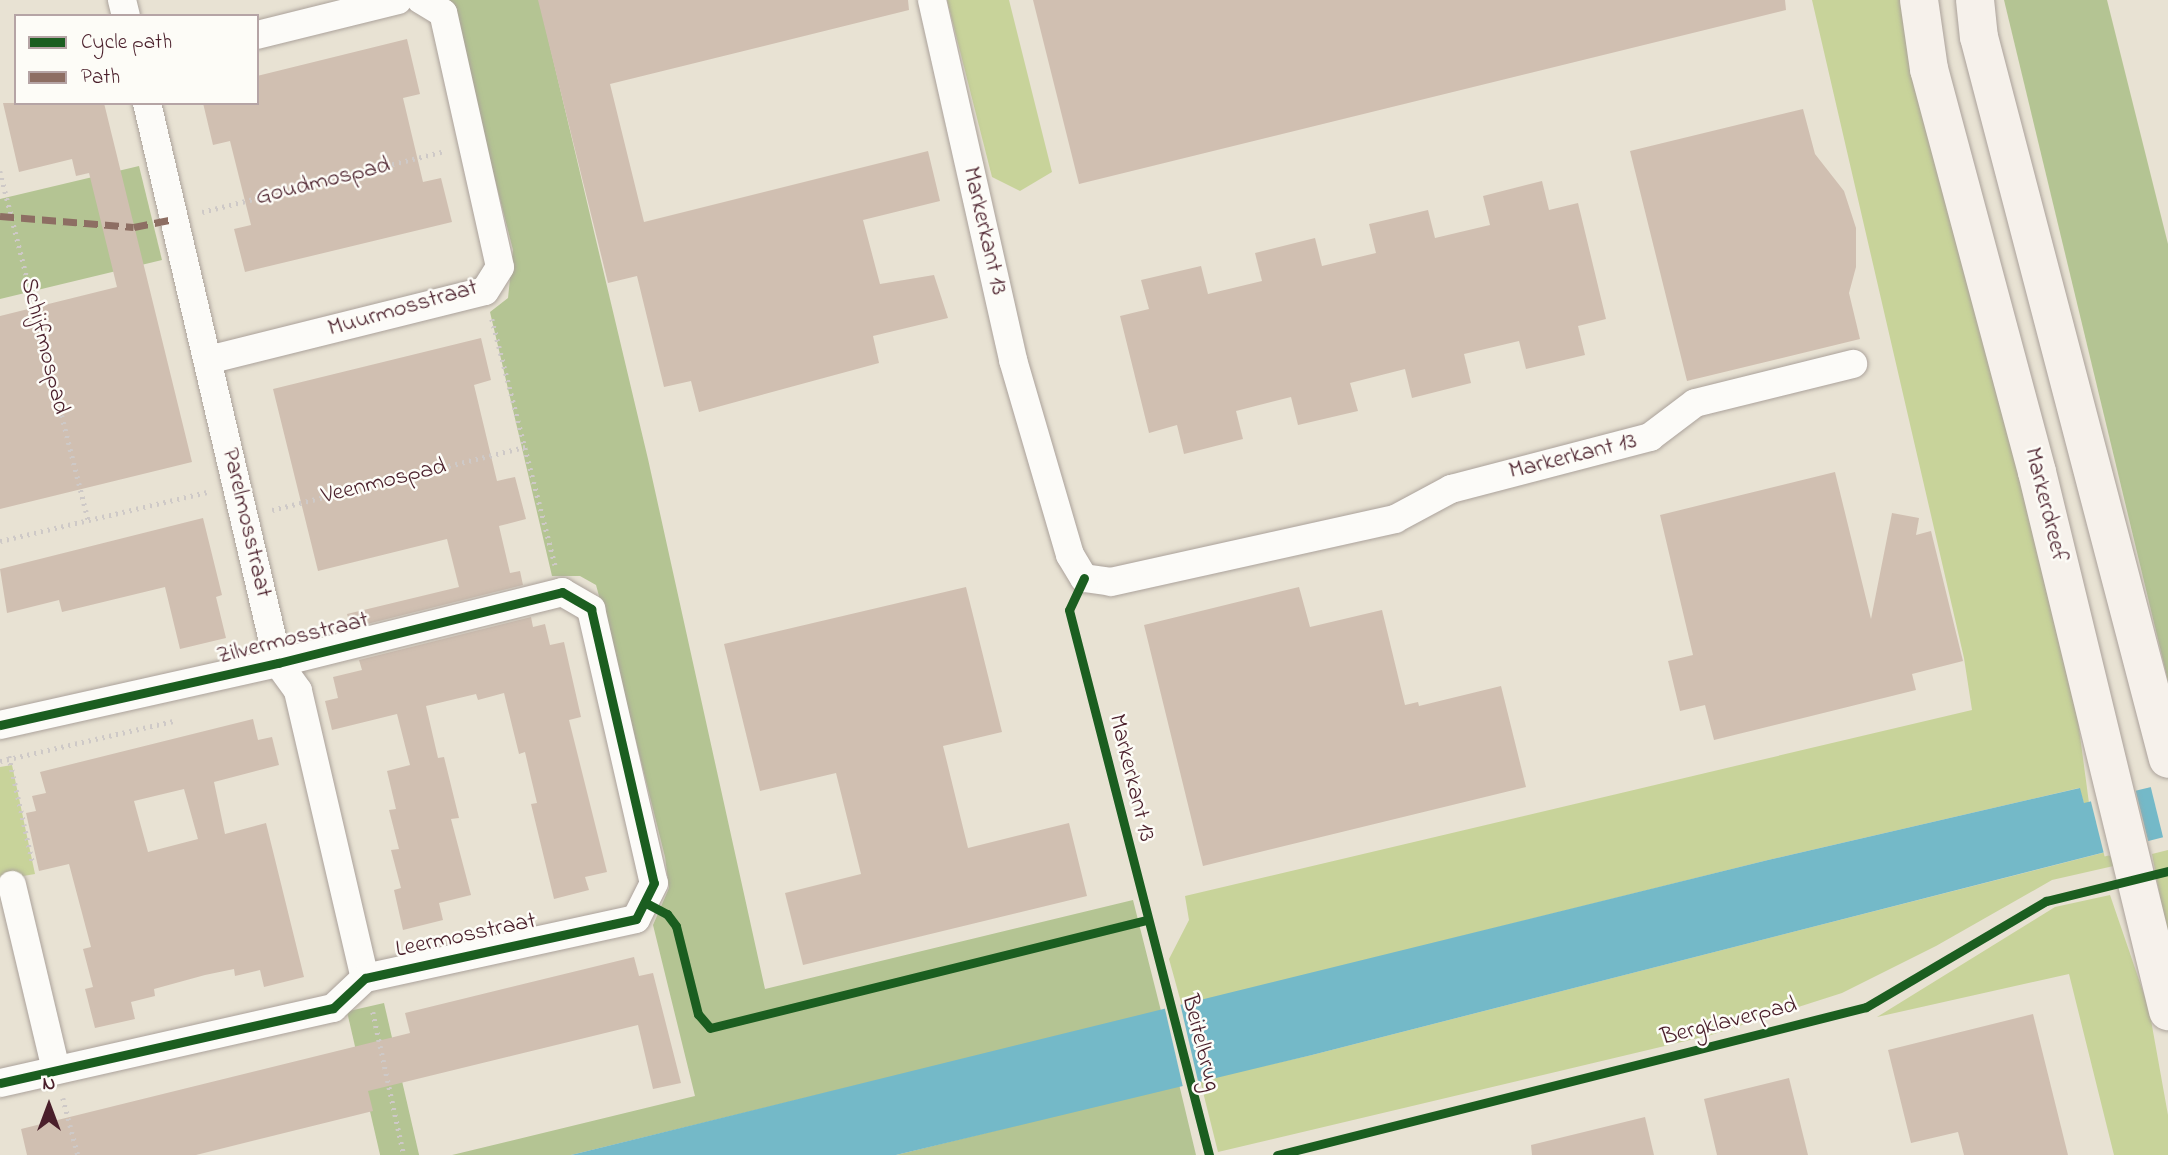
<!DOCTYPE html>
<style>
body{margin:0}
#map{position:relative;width:2168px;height:1155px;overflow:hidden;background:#e8e2d3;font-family:"Indie Flower",sans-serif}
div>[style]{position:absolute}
.green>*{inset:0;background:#c8d39a}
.forest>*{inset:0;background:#b4c493;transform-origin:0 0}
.water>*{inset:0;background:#74b9c8}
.pier>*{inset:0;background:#e8e2d3;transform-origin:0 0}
.building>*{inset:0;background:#d0bfb1}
.path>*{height:4.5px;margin-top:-2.25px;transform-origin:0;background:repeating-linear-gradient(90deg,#cec9c7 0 2px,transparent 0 7px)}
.roads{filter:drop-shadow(0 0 2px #aba29b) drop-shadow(0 0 2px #aba29b)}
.street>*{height:28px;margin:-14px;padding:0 14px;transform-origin:14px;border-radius:14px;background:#fcfbf8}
.secondary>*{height:38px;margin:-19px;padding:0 19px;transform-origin:19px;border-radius:19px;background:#f6f1eb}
.quiet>*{height:7px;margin-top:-3.5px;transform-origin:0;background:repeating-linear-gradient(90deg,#8d6e63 0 14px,transparent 0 21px)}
.cycleway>*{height:9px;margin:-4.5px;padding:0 4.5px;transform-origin:4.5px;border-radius:4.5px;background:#1b5e20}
span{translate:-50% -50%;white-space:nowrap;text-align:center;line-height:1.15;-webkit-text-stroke:5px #fdfcf7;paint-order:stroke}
.street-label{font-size:24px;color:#4a1f2b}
.legend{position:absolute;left:14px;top:14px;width:245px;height:91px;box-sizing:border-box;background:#fdfcf7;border:2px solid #b5a4a5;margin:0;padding:9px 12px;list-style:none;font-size:21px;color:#4a1f2b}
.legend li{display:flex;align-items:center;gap:14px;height:35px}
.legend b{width:35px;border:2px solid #b5a4a5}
.north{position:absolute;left:14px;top:1071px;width:70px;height:70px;-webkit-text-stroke:5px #fdfcf7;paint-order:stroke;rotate:0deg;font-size:19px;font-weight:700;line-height:28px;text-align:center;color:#4a1f2b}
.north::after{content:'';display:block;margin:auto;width:24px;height:32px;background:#4a1f2b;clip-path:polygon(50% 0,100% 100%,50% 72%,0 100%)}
</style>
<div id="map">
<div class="green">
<i style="clip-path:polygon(947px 0,1009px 0,1052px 172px,1020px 191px,992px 177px)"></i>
<i style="clip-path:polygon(1812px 0,1903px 0,2078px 721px,2089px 803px,2084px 803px,2079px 788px,1768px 860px,1182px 1006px,1169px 959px,1189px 920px,1185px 896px,1972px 710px,1964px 658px)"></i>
<i style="clip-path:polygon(12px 765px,35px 874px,0 880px,0 767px)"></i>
<i style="clip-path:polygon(2168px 850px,2168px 938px,2152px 854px)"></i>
<i style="clip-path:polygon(2106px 852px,2118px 865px,2052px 880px,1936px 946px,1842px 993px,1711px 1035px,1218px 1152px,1200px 1080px,1312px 1055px)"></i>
<i style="clip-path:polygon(2110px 895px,2149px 1009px,2168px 1115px,2168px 1155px,2114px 1155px,2069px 974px,1877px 1017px,2055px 907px)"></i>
</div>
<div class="forest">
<i style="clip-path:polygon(449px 0,539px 0,648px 459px,765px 989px,1133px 900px,1161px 1011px,571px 1155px,452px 1155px,695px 1096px,653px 925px,669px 888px,665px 857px,608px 629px,596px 585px,580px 576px,552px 576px,490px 312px,508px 298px,513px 250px)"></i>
<i style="clip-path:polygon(2004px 0,2107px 0,2168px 244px,2168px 681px)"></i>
<i style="clip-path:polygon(139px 166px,162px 260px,0 299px,0 199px)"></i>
<i style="left:384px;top:1003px;width:156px;height:38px;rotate:77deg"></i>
<i style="clip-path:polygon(1179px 1084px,1196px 1155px,896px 1155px,1059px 1115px)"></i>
</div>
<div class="water">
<i style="clip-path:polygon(2168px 783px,2168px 836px,1312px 1055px,896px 1155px,571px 1155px,1768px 860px,2080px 788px,2084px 803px)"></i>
</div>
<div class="pier">
<i style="clip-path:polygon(2168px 780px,2168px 840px,2164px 841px,2150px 784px)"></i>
<i style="left:2135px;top:788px;width:59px;height:46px;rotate:76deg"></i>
<i style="left:1180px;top:1003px;width:82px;height:16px;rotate:77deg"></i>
</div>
<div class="building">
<i style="clip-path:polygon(538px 0,908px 0,909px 10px,610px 84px,644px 222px,928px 151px,940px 201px,863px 220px,880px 284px,934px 275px,948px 318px,873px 336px,879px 363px,699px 412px,691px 381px,664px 387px,637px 276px,608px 283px)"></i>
<i style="clip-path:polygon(1033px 0,1785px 0,1786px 10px,1079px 184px)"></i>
<i style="clip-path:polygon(407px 39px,420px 94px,403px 98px,423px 182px,441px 178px,452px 222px,245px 272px,234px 229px,251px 225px,230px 141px,213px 145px,203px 103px,257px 103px,257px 76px)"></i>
<i style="clip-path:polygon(3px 103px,104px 103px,192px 462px,0 509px,0 316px,117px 287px,89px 173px,76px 176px,72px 159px,19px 172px)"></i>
<i style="clip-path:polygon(1803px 109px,1815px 154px,1844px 191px,1856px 228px,1856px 267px,1849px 293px,1860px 339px,1687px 381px,1630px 151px)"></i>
<i style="clip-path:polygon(1542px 181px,1549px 210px,1578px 203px,1606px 319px,1578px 326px,1585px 355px,1526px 369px,1519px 341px,1464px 354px,1471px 383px,1412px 398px,1405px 369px,1350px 383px,1358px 411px,1298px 425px,1291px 397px,1236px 411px,1243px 439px,1184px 454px,1177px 425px,1149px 433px,1120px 316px,1149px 309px,1141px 280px,1201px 266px,1208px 294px,1262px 281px,1255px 253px,1315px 238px,1322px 266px,1376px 253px,1369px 224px,1428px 210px,1435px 238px,1490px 225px,1483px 196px)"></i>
<i style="clip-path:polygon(481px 338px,491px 380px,474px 385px,497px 481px,515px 477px,526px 519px,499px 526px,510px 573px,520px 571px,523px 585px,351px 628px,347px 614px,459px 587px,447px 539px,318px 571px,273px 389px)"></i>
<i style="clip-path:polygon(1835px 472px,1871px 619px,1892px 513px,1919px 518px,1916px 535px,1931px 531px,1963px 661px,1912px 674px,1916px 690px,1714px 740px,1705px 705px,1680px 711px,1668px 661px,1693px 655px,1660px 515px)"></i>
<i style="clip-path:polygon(203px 518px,222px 595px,216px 597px,226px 638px,180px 649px,165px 587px,62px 612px,59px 600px,7px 613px,0 569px)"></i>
<i style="clip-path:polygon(966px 587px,1002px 732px,943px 746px,968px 848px,1069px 823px,1087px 896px,803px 965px,785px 893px,861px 874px,836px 773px,760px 791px,724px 644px)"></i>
<i style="clip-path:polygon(1299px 587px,1310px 627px,1382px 610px,1405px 705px,1418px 702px,1419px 706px,1501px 686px,1526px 787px,1203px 866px,1144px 625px)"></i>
<i style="clip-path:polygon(531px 617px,533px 627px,545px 624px,550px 645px,564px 642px,581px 717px,569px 720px,607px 872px,585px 877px,589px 890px,554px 899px,531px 804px,537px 803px,531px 778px,525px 752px,519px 754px,504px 693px,478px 700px,476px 694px,426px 706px,438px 758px,444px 757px,459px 818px,451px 819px,471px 895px,439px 903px,443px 920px,403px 930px,394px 890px,401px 888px,391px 850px,399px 849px,389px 810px,396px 809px,387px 771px,410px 765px,397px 714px,332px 730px,325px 701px,338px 698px,333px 677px,362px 670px,359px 660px)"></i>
<i style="clip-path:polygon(evenodd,253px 719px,258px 740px,272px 737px,279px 765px,214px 782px,225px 834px,266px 823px,304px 977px,264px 987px,260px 970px,235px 976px,234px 969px,205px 975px,154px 989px,155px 996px,131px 1002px,135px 1019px,95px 1028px,85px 989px,93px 987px,83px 949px,91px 947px,69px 864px,39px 871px,26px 813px,36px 811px,32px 796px,46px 793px,40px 772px,253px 719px,184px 789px,198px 839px,148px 852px,134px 801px,184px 789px)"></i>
<i style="clip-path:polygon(634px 957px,639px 976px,653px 973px,681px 1083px,653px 1089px,638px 1025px,368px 1091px,373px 1111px,196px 1155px,27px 1155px,21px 1129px,410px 1033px,405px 1013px)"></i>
<i style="clip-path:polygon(2033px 1014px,2068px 1155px,1964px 1155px,1958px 1132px,1911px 1143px,1888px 1050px)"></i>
<i style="clip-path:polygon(1789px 1078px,1808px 1155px,1717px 1155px,1704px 1099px)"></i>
<i style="clip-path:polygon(1645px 1117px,1654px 1155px,1532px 1155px,1531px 1145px)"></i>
</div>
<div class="path">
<i style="left:0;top:171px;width:360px;rotate:75.8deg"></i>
<i style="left:202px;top:212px;width:251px;rotate:-14.1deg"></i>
<i style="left:492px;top:319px;width:254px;rotate:75.6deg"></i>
<i style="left:272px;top:510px;width:261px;rotate:-14deg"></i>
<i style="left:0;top:541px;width:213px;rotate:-13.3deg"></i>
<i style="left:9px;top:756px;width:111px;rotate:77.5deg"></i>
<i style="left:0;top:761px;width:178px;rotate:-13deg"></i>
<i style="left:373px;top:1012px;width:146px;rotate:77.8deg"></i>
<i style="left:63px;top:1098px;width:59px;rotate:75.3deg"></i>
</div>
<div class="roads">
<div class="street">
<i style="left:122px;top:0;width:16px;rotate:76deg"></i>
<i style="left:932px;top:0;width:369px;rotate:77.3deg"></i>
<i style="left:1013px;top:360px;width:203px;rotate:73.7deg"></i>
<i style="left:1070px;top:555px;width:27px;rotate:59deg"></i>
<i style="left:1084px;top:578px;width:27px;rotate:8deg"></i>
<i style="left:1111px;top:582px;width:291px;rotate:-12.5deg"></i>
<i style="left:1395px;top:519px;width:64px;rotate:-28.2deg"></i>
<i style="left:1451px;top:489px;width:206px;rotate:-14.6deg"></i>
<i style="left:1650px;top:437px;width:56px;rotate:-37.1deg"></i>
<i style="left:1695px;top:403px;width:163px;rotate:-13.9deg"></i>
<i style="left:257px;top:35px;width:145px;rotate:-13.9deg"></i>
<i style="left:147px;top:103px;width:575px;rotate:76.83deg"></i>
<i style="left:278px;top:663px;width:34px;rotate:54deg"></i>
<i style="left:298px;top:691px;width:295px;rotate:76.9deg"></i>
<i style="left:208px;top:360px;width:285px;rotate:-14deg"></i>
<i style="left:485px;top:291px;width:28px;rotate:-58deg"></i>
<i style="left:500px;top:267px;width:260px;rotate:-102.6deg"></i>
<i style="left:443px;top:13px;width:26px;rotate:-149deg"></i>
<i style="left:0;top:725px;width:285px;rotate:-12.6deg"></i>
<i style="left:278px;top:663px;width:293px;rotate:-14deg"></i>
<i style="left:562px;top:592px;width:34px;rotate:30deg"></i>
<i style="left:591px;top:609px;width:281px;rotate:77.1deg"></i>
<i style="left:654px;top:883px;width:40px;rotate:116.6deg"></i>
<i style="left:636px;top:919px;width:277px;rotate:167.7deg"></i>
<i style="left:365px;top:978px;width:44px;rotate:136.8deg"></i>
<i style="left:333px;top:1008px;width:341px;rotate:167.3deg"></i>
<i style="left:12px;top:885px;width:190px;rotate:76.6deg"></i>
</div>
<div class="secondary">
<i style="left:1919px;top:0;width:70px;rotate:81.8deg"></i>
<i style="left:1929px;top:69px;width:417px;rotate:75deg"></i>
<i style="left:2037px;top:472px;width:555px;rotate:76.34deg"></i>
<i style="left:1975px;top:0;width:37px;rotate:84deg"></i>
<i style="left:1979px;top:37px;width:746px;rotate:75.33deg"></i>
</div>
</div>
<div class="quiet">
<i style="left:0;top:216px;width:134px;rotate:4.7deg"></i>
<i style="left:134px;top:227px;width:41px;rotate:-11.3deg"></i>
</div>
<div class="cycleway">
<i style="left:1084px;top:578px;width:35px;rotate:115deg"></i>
<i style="left:1069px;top:610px;width:563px;rotate:75.59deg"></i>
<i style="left:0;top:725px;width:285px;rotate:-12.6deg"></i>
<i style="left:278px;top:663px;width:293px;rotate:-14deg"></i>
<i style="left:562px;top:592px;width:34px;rotate:30deg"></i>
<i style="left:591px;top:609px;width:281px;rotate:77.1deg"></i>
<i style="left:654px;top:883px;width:40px;rotate:116.6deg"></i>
<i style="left:636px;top:919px;width:277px;rotate:167.7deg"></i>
<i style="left:365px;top:978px;width:44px;rotate:136.8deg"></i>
<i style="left:333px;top:1008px;width:341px;rotate:167.3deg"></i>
<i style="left:646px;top:903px;width:24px;rotate:28deg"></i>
<i style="left:667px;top:914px;width:15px;rotate:53deg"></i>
<i style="left:676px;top:926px;width:91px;rotate:76deg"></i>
<i style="left:698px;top:1014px;width:18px;rotate:49deg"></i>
<i style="left:710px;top:1028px;width:450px;rotate:-13.9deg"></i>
<i style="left:1277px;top:1155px;width:607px;rotate:-14.1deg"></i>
<i style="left:1866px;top:1007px;width:209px;rotate:-30.5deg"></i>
<i style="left:2046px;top:901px;width:126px;rotate:-13.8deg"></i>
</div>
<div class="street-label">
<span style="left:323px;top:182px;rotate:-14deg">Goudmospad</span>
<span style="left:984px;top:231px;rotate:77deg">Markerkant 13</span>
<span style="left:403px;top:309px;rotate:-16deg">Muurmosstraat</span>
<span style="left:44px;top:346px;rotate:76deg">Schijfmospad</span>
<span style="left:1573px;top:457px;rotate:-14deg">Markerkant 13</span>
<span style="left:384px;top:482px;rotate:-14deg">Veenmospad</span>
<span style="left:2045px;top:505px;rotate:76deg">Markerdreef</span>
<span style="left:246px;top:523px;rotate:77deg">Parelmosstraat</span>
<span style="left:293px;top:639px;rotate:-14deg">Zilvermosstraat</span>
<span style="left:1131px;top:778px;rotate:76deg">Markerkant 13</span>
<span style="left:466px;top:936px;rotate:-12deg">Leermosstraat</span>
<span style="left:1729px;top:1022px;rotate:-14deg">Bergklaverpad</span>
<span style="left:1200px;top:1043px;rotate:76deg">Beitelbrug</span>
</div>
<ul class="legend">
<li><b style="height:9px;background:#1b5e20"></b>Cycle path</li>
<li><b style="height:9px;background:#8d6e63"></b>Path</li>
</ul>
<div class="north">N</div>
</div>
